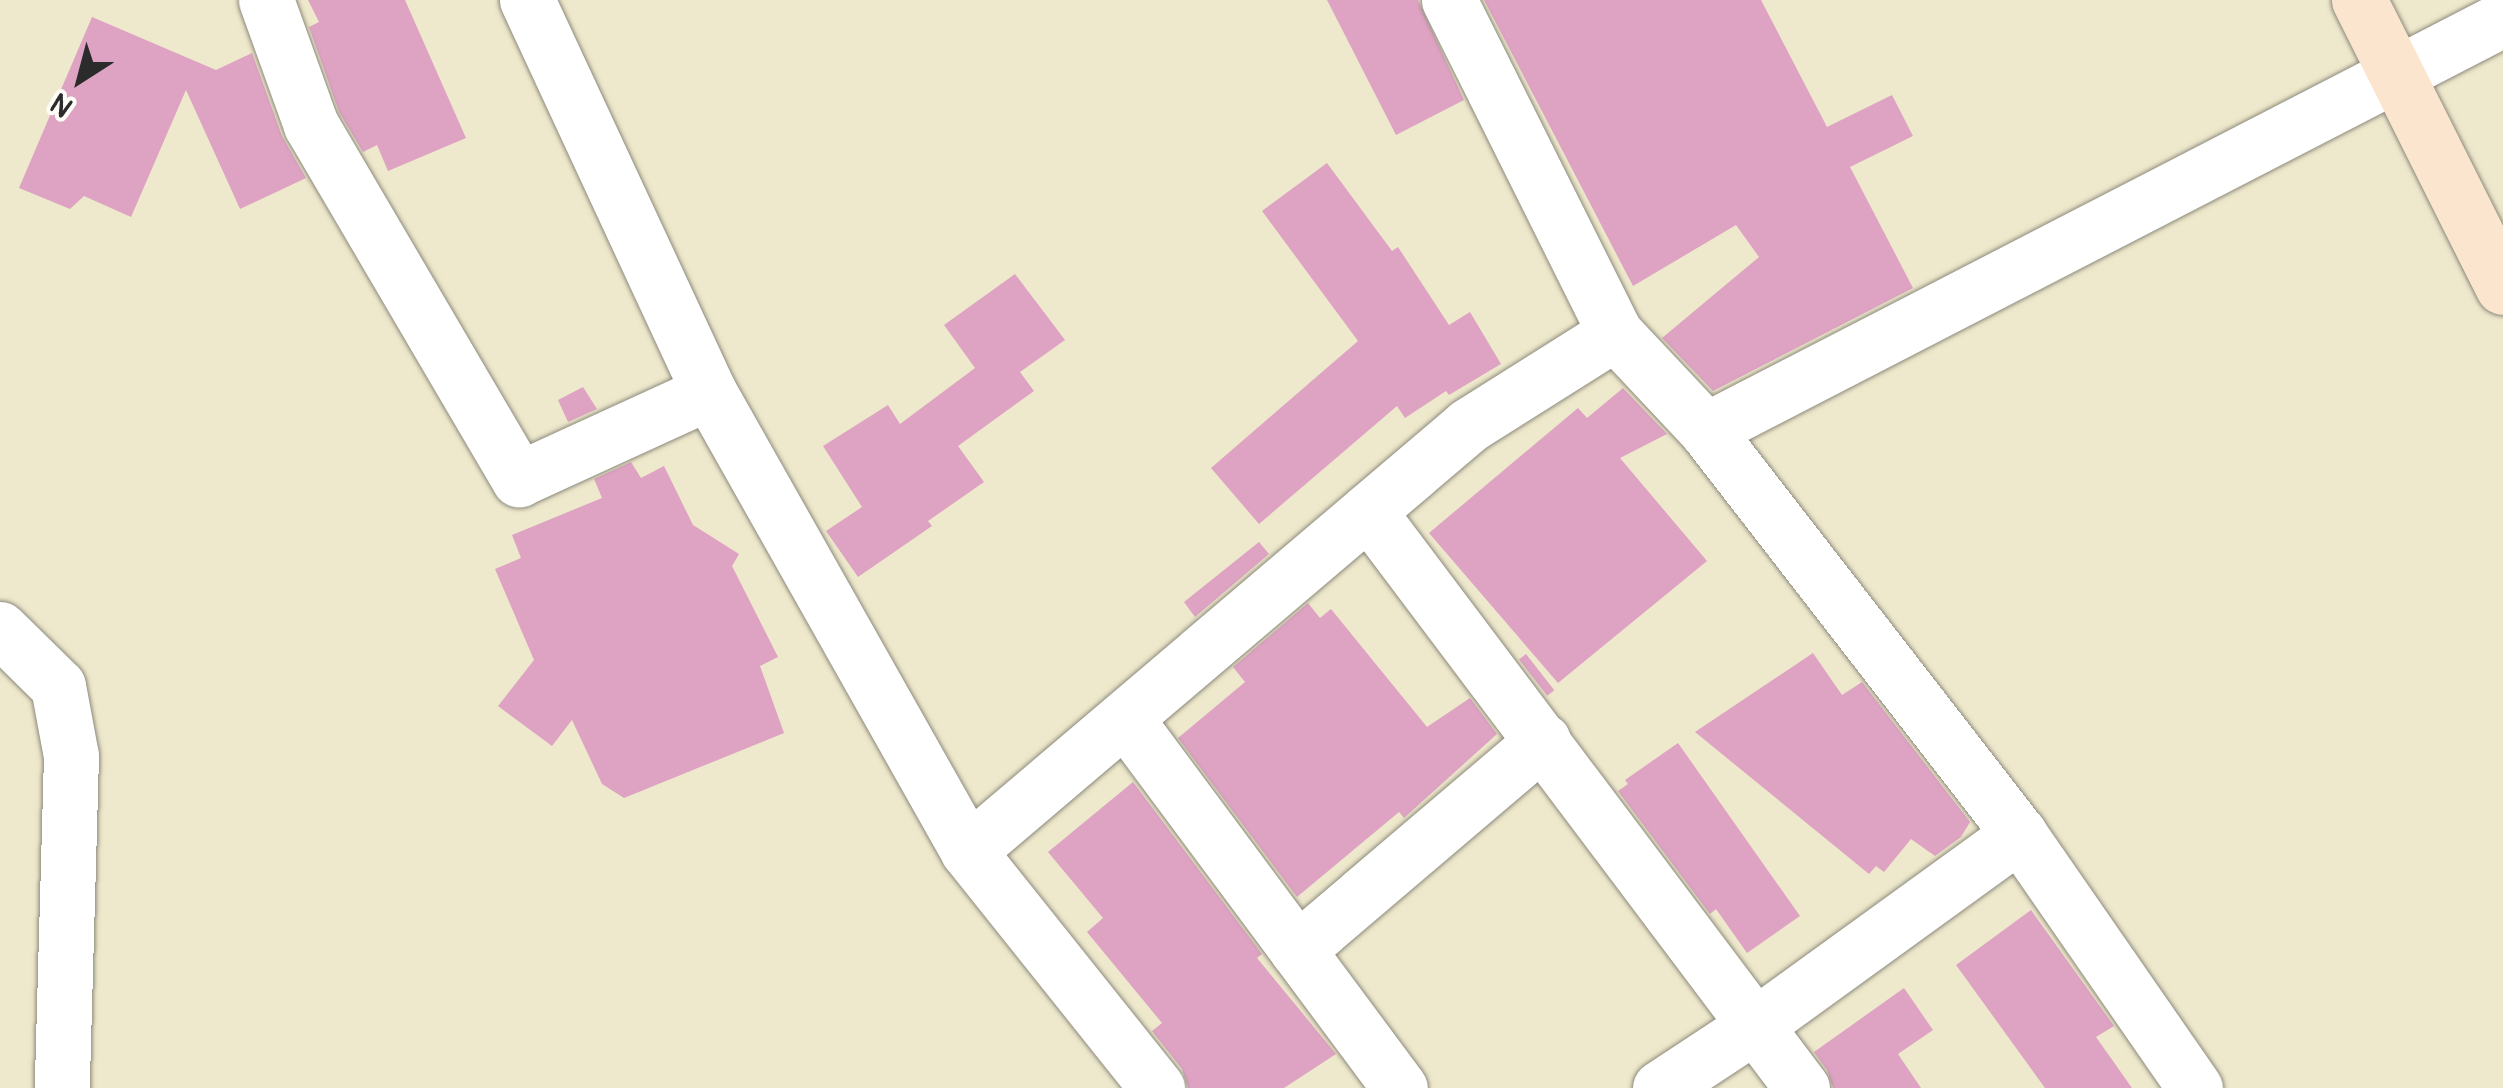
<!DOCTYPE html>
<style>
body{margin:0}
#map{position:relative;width:2503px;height:1088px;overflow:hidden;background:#eee8cc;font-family:Pangolin,sans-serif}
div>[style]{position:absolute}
.building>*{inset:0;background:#dea3c3;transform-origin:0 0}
.roads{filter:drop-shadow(0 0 2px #8c8a7c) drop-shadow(0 0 2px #8c8a7c)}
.street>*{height:55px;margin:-27.5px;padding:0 27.5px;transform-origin:27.5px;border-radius:27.5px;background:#fff}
.secondary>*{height:55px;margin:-27.5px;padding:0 27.5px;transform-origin:27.5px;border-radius:27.5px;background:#fbe5cf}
span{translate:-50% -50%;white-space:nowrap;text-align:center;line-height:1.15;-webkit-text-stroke:10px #fdfcf7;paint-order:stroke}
.north{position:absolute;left:30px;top:30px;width:100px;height:100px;-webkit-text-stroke:8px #fdfcf7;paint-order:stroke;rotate:216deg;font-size:28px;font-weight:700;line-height:40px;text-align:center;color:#2b2b2b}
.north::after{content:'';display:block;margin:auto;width:35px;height:45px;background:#2b2b2b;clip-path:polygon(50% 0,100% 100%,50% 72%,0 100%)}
</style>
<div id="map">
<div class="building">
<i style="clip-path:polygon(308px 0,405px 0,466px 138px,388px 171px,377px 145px,363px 152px,339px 112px,309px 27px,319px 22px)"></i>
<i style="clip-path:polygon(1327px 0,1418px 0,1464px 100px,1396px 135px)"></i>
<i style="clip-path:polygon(1484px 0,1761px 0,1827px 127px,1892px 95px,1913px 136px,1850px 167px,1913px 288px,1713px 391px,1662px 338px,1759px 257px,1736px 225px,1633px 286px)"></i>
<i style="clip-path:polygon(92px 17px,216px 70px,252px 53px,282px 136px,306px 178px,240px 209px,186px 90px,131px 217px,84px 196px,70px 209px,19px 188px)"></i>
<i style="clip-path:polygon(1327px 163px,1392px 251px,1398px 247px,1449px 325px,1470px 312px,1501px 364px,1449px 395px,1446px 391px,1405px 418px,1397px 406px,1259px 524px,1211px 468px,1358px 341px,1262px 211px)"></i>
<i style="clip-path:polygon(1015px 274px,1065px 340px,1020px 372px,1034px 391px,958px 446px,984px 482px,928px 521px,932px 526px,858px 577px,826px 531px,862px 507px,823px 446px,888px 405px,900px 424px,975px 368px,944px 325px)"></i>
<i style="clip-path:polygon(583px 387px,597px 409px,568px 422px,558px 400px)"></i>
<i style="clip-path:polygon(1623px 388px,1667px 434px,1620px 458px,1707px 561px,1558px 683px,1429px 533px,1578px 408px,1587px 418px)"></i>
<i style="clip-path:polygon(631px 462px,641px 478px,664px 466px,693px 525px,739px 554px,732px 566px,778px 657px,760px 666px,784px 733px,624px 798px,602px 784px,572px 720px,552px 746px,498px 706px,534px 660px,495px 569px,521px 558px,512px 535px,602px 498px,594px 479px)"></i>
<i style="clip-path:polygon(1259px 542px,1269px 554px,1195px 617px,1184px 602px)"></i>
<i style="clip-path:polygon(1308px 603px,1320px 618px,1331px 609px,1427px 727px,1470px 698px,1497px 734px,1404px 818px,1399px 812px,1297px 897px,1178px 738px,1245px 682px,1233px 667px)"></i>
<i style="clip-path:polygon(1813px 653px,1842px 695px,1862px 682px,1970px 822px,1961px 837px,1935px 856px,1911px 839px,1884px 872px,1876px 866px,1869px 874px,1695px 732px)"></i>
<i style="left:1526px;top:654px;width:46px;height:9px;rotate:52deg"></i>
<i style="clip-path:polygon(1678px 743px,1800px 916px,1747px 953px,1716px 909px,1710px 914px,1618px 791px,1628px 784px,1625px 780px)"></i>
<i style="clip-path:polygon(1133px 782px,1262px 954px,1257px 958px,1336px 1054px,1284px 1088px,1188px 1088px,1182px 1069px,1152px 1031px,1162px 1023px,1087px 932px,1103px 918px,1048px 852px)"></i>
<i style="clip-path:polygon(2031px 910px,2114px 1026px,2096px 1037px,2132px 1088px,2045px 1088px,1956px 965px)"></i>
<i style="clip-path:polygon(1904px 988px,1933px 1030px,1898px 1054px,1921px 1088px,1833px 1088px,1827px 1070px,1814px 1052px)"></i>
</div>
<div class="roads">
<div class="street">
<i style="left:266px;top:0;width:133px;rotate:70.2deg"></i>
<i style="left:311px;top:125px;width:411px;rotate:59.6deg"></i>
<i style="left:519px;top:479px;width:209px;rotate:-24.6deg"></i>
<i style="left:527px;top:0;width:432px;rotate:65.1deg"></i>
<i style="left:709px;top:392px;width:527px;rotate:60.57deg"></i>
<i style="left:968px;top:851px;width:658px;rotate:-40.37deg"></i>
<i style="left:1469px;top:425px;width:173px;rotate:-32.2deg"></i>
<i style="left:1449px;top:0;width:372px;rotate:63.5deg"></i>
<i style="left:1615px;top:333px;width:133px;rotate:46.8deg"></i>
<i style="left:1706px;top:430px;width:511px;rotate:52.23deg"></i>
<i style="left:2019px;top:834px;width:309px;rotate:55.3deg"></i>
<i style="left:1706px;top:430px;width:897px;rotate:-27.28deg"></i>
<i style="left:1368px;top:511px;width:722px;rotate:53.05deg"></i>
<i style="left:0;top:629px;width:81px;rotate:44.5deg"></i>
<i style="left:58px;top:686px;width:71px;rotate:79.5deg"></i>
<i style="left:71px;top:756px;width:332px;rotate:91.6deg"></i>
<i style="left:1125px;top:718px;width:461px;rotate:53.4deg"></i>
<i style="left:968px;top:851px;width:303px;rotate:51.4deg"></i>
<i style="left:1297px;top:950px;width:323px;rotate:-40.4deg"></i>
<i style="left:1660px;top:1088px;width:116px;rotate:-33.4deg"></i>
<i style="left:1757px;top:1024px;width:324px;rotate:-35.9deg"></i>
</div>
<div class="secondary">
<i style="left:2359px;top:0;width:321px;rotate:63.4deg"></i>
</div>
</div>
<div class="north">N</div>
</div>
